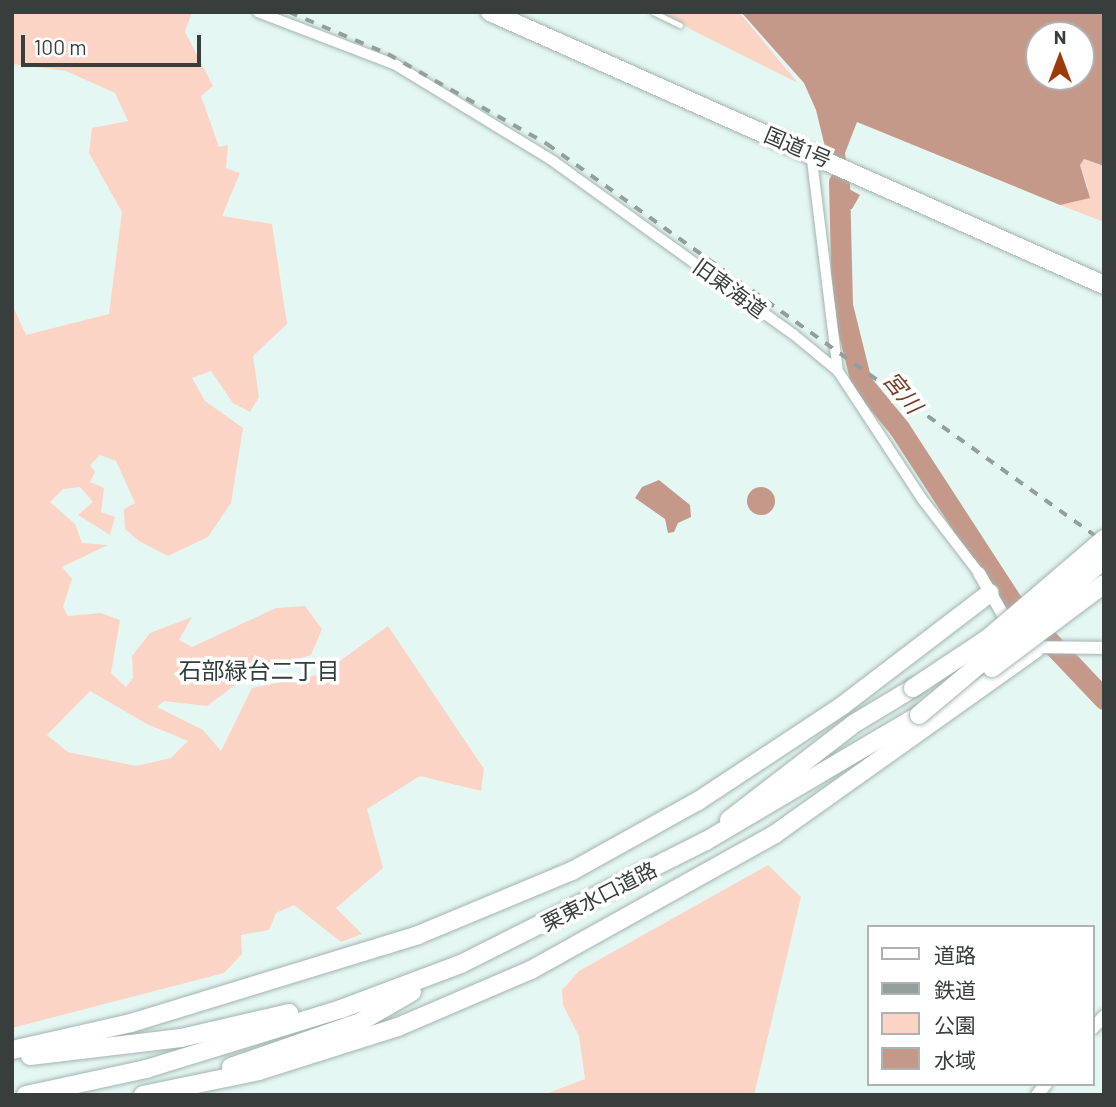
<!DOCTYPE html>
<meta charset="utf-8">
<style>
body{margin:0}
#map{position:relative;width:1116px;height:1107px;overflow:hidden;background:#e5f7f3;font-family:Barlow,"Noto Sans JP",sans-serif}
div>[style]{position:absolute}
.green>*{inset:0;background:#fcd4c5}
.water>*{inset:0;background:#c59989}
.round{border-radius:50%}
.river>*{height:21px;margin:-10.5px;padding:0 10.5px;transform-origin:10.5px;border-radius:10.5px;background:#c59989}
.roads{filter:drop-shadow(0 0 2px #a3b4b0) drop-shadow(0 0 2px #a3b4b0)}
.service>*{height:5px;margin:-2.5px;padding:0 2.5px;transform-origin:2.5px;border-radius:2.5px;background:#fff}
.minor>*{height:10px;margin:-5px;padding:0 5px;transform-origin:5px;border-radius:5px;background:#fff}
.tertiary>*{height:12px;margin:-6px;padding:0 6px;transform-origin:6px;border-radius:6px;background:#fff}
.trunk>*{height:18px;margin:-9px;padding:0 9px;transform-origin:9px;border-radius:9px;background:#fff}
.rail>*{height:3.5px;margin-top:-1.75px;transform-origin:0;background:repeating-linear-gradient(90deg,#929f9c 0 9px,transparent 0 18px)}
.bridges{filter:drop-shadow(0 0 2px #a3b4b0) drop-shadow(0 0 2px #a3b4b0)}
.trunk-bridge>*{height:18px;margin:-9px;padding:0 9px;transform-origin:9px;border-radius:9px;background:#fff}
span{translate:-50% -50%;white-space:nowrap;text-align:center;line-height:1.15;-webkit-text-stroke:7px #fff;paint-order:stroke}
.street-label{font-size:21px;color:#373e3c}
.water-label{font-size:23px;color:#763c26;font-style:italic}
.neighbourhood-label{font-size:23px;color:#303f3b}
.frame{position:absolute;inset:0;border:14px solid #373e3c;pointer-events:none}
.legend{position:absolute;left:867px;top:925px;width:228px;height:161px;box-sizing:border-box;background:#fff;border:2px solid #afb2b1;margin:0;padding:9px 12px;list-style:none;font-size:21px;color:#373e3c}
.legend li{display:flex;align-items:center;gap:14px;height:35px}
.legend b{width:35px;border:2px solid #afb2b1}
.north{position:absolute;left:1025px;top:21px;width:70px;height:70px;box-sizing:border-box;background:#fff;border:2px solid #afb2b1;border-radius:50%;rotate:0deg;font-size:19px;font-weight:700;line-height:28px;text-align:center;color:#373e3c}
.north::after{content:'';display:block;margin:auto;width:24px;height:32px;background:#9e390a;clip-path:polygon(50% 0,100% 100%,50% 72%,0 100%)}
.scale{position:absolute;left:21px;top:35px;width:180px;height:32px;box-sizing:border-box;border:4px solid #373e3c;border-top:0;padding-left:9px;font-size:21px;line-height:24px;white-space:nowrap;color:#373e3c;-webkit-text-stroke:5px #fff;paint-order:stroke}
</style>
<div id="map">
<div class="green">
<i style="clip-path:polygon(evenodd,12px 12px,192px 12px,185px 32px,213px 86px,201px 96px,219px 147px,228px 145px,226px 168px,240px 173px,222px 216px,272px 224px,287px 324px,253px 356px,259px 397px,250px 412px,233px 403px,211px 371px,192px 378px,205px 401px,243px 428px,231px 503px,208px 537px,168px 556px,139px 541px,125px 529px,124px 509px,135px 503px,116px 461px,100px 455px,90px 465px,95px 472px,90px 482px,104px 488px,101px 512px,115px 517px,110px 535px,78px 515px,93px 502px,80px 487px,63px 489px,50px 502px,75px 524px,82px 543px,108px 545px,62px 567px,72px 579px,63px 607px,68px 616px,101px 613px,120px 620px,111px 673px,126px 687px,133px 678px,132px 656px,150px 633px,192px 617px,179px 640px,192px 647px,276px 608px,305px 606px,322px 629px,311px 655px,250px 674px,207px 706px,164px 701px,157px 707px,203px 730px,221px 751px,252px 688px,322px 674px,388px 626px,484px 769px,481px 791px,420px 776px,367px 809px,383px 868px,336px 908px,362px 934px,341px 942px,294px 905px,276px 913px,269px 930px,241px 935px,242px 954px,224px 973px,12px 1028px,12px 304px,26px 335px,109px 314px,122px 212px,89px 153px,92px 128px,128px 121px,115px 93px,66px 71px,12px 64px,12px 12px,90px 691px,147px 724px,188px 741px,171px 758px,136px 766px,68px 752px,47px 735px,90px 691px)"></i>
<i style="clip-path:polygon(661px 12px,739px 12px,798px 83px,694px 31px)"></i>
<i style="clip-path:polygon(1083px 159px,1104px 166px,1104px 222px,1060px 205px,1088px 188px,1080px 165px)"></i>
<i style="clip-path:polygon(768px 865px,801px 897px,754px 1095px,543px 1095px,585px 1079px,579px 1036px,563px 1005px,562px 990px,579px 971px)"></i>
</div>
<div class="water">
<i style="clip-path:polygon(evenodd,741px 12px,1104px 12px,1104px 166px,1084px 159px,1080px 165px,1090px 198px,1060px 205px,857px 122px,845px 153px,849px 189px,860px 195px,852px 209px,840px 208px,816px 110px,804px 83px,741px 12px,1039px 35px,1081px 35px,1081px 77px,1039px 77px,1039px 35px)"></i>
<i style="clip-path:polygon(659px 480px,690px 505px,691px 517px,678px 523px,674px 532px,668px 533px,665px 519px,635px 498px,642px 487px)"></i>
<i class="round" style="left:747px;top:487px;width:28px;height:28px"></i>
</div>
<div class="river">
<i style="left:839px;top:182px;width:123px;rotate:88.6deg"></i>
<i style="left:842px;top:305px;width:79px;rotate:76.1deg"></i>
<i style="left:861px;top:382px;width:60px;rotate:50.4deg"></i>
<i style="left:899px;top:428px;width:207px;rotate:57deg"></i>
<i style="left:1012px;top:602px;width:134px;rotate:46.5deg"></i>
</div>
<div class="roads">
<div class="service">
<i style="left:653px;top:12px;width:30px;rotate:26deg"></i>
</div>
<div class="minor">
<i style="left:258px;top:12px;width:148px;rotate:21deg"></i>
<i style="left:396px;top:65px;width:184px;rotate:31.4deg"></i>
<i style="left:553px;top:161px;width:296px;rotate:35.8deg"></i>
<i style="left:793px;top:334px;width:58px;rotate:39.4deg"></i>
<i style="left:838px;top:371px;width:153px;rotate:56.7deg"></i>
<i style="left:922px;top:499px;width:93px;rotate:52.4deg"></i>
<i style="left:811px;top:152px;width:221px;rotate:83deg"></i>
</div>
<div class="tertiary">
<i style="left:979px;top:573px;width:62px;rotate:60.1deg"></i>
<i style="left:1030px;top:647px;width:74px;rotate:0.8deg"></i>
<i style="left:1093px;top:1028px;width:16px;rotate:-47deg"></i>
<i style="left:1037px;top:1095px;width:14px;rotate:-51deg"></i>
</div>
<div class="trunk">
<i style="left:490px;top:12px;width:672px;rotate:23.97deg"></i>
<i style="left:729px;top:820px;width:159px;rotate:-37.6deg"></i>
<i style="left:855px;top:723px;width:68px;rotate:-31.1deg"></i>
<i style="left:12px;top:1050px;width:122px;rotate:-12.8deg"></i>
<i style="left:131px;top:1023px;width:300px;rotate:-17deg"></i>
<i style="left:418px;top:935px;width:167px;rotate:-22.6deg"></i>
<i style="left:572px;top:871px;width:144px;rotate:-29.1deg"></i>
<i style="left:698px;top:801px;width:173px;rotate:-33.4deg"></i>
<i style="left:842px;top:706px;width:186px;rotate:-37.4deg"></i>
<i style="left:30px;top:1056px;width:152px;rotate:-6.8deg"></i>
<i style="left:181px;top:1038px;width:111px;rotate:-13deg"></i>
<i style="left:231px;top:1067px;width:137px;rotate:-19.2deg"></i>
<i style="left:360px;top:1022px;width:60px;rotate:-30deg"></i>
<i style="left:26px;top:1095px;width:123px;rotate:-12.2deg"></i>
<i style="left:146px;top:1069px;width:204px;rotate:-17.1deg"></i>
<i style="left:341px;top:1009px;width:128px;rotate:-20.6deg"></i>
<i style="left:461px;top:964px;width:274px;rotate:-26.7deg"></i>
<i style="left:706px;top:841px;width:247px;rotate:-30.6deg"></i>
<i style="left:143px;top:1095px;width:118px;rotate:-11.7deg"></i>
<i style="left:259px;top:1071px;width:146px;rotate:-17.6deg"></i>
<i style="left:398px;top:1027px;width:145px;rotate:-23.2deg"></i>
<i style="left:531px;top:970px;width:279px;rotate:-29.1deg"></i>
<i style="left:775px;top:834px;width:319px;rotate:-35.4deg"></i>
</div>
</div>
<div class="rail">
<i style="left:289px;top:12px;width:108px;rotate:23deg"></i>
<i style="left:388px;top:54px;width:183px;rotate:29.5deg"></i>
<i style="left:547px;top:144px;width:685px;rotate:35.55deg"></i>
</div>
<div class="bridges">
<div class="trunk-bridge">
<i style="left:992px;top:668px;width:140px;rotate:-36.9deg"></i>
<i style="left:913px;top:688px;width:89px;rotate:-33.5deg"></i>
<i style="left:987px;top:639px;width:154px;rotate:-40.5deg"></i>
<i style="left:919px;top:715px;width:241px;rotate:-40deg"></i>
</div>
</div>
<div class="street-label">
<span style="left:798px;top:147px;rotate:23deg">国道1号</span>
<span style="left:730px;top:288px;rotate:36deg">旧東海道</span>
<span style="left:599px;top:896px;rotate:-27deg">栗東水口道路</span>
</div>
<div class="water-label">
<span style="left:903px;top:392px;rotate:51deg">宮川</span>
</div>
<div class="neighbourhood-label">
<span style="left:259px;top:670px">石部緑台二丁目</span>
</div>
<div class="frame"></div>
<ul class="legend">
<li><b style="height:9px;background:#fff"></b>道路</li>
<li><b style="height:9px;background:#929f9c"></b>鉄道</li>
<li><b style="height:19px;background:#fcd4c5"></b>公園</li>
<li><b style="height:19px;background:#c59989"></b>水域</li>
</ul>
<div class="north">N</div>
<div class="scale">100 m</div>
</div>
